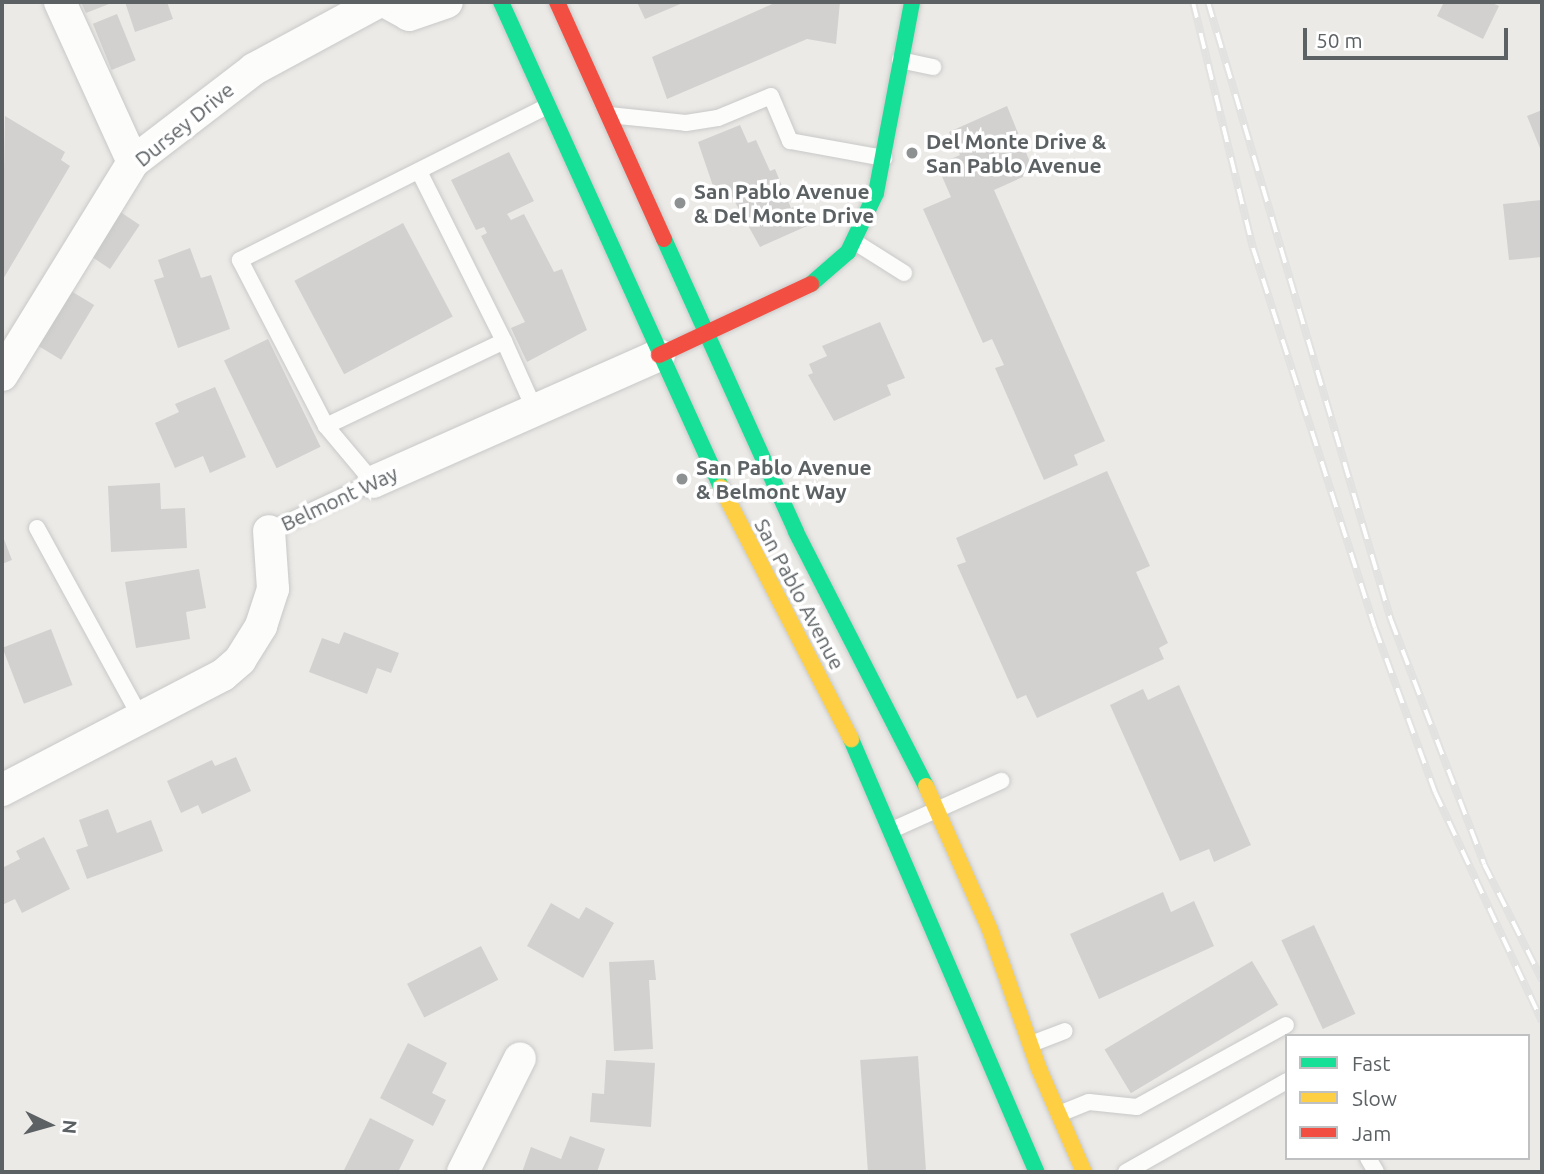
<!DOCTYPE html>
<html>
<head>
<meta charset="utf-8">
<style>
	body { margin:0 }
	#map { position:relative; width:1544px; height:1174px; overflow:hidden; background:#eceae7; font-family:Ubuntu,sans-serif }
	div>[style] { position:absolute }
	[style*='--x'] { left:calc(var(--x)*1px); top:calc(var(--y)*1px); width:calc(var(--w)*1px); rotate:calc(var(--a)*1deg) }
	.building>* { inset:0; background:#d2d1d0; transform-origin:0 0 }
	.roads { filter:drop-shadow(0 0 2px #c8c9c8) drop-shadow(0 0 2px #c8c9c8) }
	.lane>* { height:16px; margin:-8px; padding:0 8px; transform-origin:8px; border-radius:8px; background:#fcfcfb }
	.street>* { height:32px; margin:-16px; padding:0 16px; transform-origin:16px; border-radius:16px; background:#fcfcfb }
	.fast>* { height:16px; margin:-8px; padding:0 8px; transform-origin:8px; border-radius:8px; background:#16e098 }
	.slow>* { height:16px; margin:-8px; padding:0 8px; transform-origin:8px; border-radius:8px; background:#ffcf43 }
	.jam>* { height:16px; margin:-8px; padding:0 8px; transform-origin:8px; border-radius:8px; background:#f24e42 }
	.rail>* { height:8px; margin-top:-4px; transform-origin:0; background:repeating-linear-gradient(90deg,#fff 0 16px,#e2e2e1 0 32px); box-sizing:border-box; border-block:2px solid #e2e2e1 }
	.dots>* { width:19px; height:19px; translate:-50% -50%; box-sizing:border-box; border:4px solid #fff; border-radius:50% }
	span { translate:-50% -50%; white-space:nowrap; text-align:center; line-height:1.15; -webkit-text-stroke:7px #fff; paint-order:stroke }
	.street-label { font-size:21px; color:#5c6164 }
	.poi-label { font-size:21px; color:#5c6164; font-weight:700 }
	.left { translate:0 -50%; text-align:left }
	.frame { position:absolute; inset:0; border:4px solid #5c6164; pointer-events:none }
	.legend { position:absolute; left:1285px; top:1034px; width:245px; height:126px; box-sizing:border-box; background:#fff; border:2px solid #bec0c1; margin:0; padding:9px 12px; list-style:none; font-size:21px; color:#5c6164 }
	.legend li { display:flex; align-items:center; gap:14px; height:35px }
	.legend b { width:35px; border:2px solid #bec0c1 }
	.north { position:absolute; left:14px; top:1090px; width:70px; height:70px; -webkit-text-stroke:5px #fff; paint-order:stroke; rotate:95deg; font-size:19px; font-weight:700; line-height:28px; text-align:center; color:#5c6164 }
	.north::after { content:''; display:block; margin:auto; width:24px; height:32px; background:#5c6164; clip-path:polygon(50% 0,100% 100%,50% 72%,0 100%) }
	.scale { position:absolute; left:1303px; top:28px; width:205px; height:32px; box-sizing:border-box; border:4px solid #5c6164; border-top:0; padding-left:9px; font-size:21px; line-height:24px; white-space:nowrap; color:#5c6164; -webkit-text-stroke:5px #fff; paint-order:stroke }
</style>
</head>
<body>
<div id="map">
	<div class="building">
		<div style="clip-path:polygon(81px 2px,114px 2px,86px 13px)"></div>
		<div style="clip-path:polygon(125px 2px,167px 2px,173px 19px,135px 32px)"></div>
		<div style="clip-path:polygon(637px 2px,685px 2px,645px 19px)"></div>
		<div style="clip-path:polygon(777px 2px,840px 2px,836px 44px,807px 39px,667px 99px,652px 57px)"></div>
		<div style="clip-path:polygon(1444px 2px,1490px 2px,1499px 6px,1483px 39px,1437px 16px)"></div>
		<div style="left:117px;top:14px;width:50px;height:26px;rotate:68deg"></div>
		<div style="clip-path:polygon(1007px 106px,1034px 172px,994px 190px,1105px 441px,1074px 455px,1078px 465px,1044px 480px,995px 368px,1004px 365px,992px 339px,983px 343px,923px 209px,951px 197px,937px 165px,960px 155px,949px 132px)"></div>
		<div style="clip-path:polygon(1542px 110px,1542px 153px,1527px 116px)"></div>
		<div style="clip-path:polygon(5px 116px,65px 152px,61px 160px,70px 166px,2px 281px)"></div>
		<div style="clip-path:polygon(740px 125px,748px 143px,756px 140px,770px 171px,775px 169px,791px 208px,799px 205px,807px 226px,760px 247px,725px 184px,714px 189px,698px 142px)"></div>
		<div style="clip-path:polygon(509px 152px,534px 201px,507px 214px,511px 220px,524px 214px,554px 272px,562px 269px,587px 330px,527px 362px,511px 328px,525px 322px,481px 236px,487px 233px,484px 227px,476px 230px,451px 180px)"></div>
		<div style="clip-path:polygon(1542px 200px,1542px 257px,1509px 260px,1503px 204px)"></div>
		<div style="left:119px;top:211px;width:25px;height:53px;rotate:34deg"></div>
		<div style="left:403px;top:223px;width:106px;height:123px;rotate:62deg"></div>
		<div style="clip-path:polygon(190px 248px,201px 278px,211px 275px,230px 329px,178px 348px,154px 280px,164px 277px,158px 260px)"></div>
		<div style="left:71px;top:291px;width:27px;height:64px;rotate:31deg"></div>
		<div style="clip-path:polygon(880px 322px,905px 378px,887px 385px,891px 395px,834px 421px,808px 375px,813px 373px,809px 364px,827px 356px,822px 346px)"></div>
		<div style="left:268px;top:339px;width:120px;height:49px;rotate:64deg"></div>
		<div style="clip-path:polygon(215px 387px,246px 457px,210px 473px,203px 456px,175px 468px,155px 423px,179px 412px,175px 404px)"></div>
		<div style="clip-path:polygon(1107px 471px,1150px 566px,1136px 572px,1168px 643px,1159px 648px,1164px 659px,1037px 718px,1026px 695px,1017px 699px,957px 565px,966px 562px,956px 538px)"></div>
		<div style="clip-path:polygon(160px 483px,161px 509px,185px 508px,187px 548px,111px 552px,108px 486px)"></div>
		<div style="clip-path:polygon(2px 534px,12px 560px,2px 564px)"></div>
		<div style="clip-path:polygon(199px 569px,206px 608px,186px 612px,190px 639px,136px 648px,125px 582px)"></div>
		<div style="left:51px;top:629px;width:60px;height:52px;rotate:69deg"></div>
		<div style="clip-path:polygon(344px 632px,399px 653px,391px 673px,377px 668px,367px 694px,309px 672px,322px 638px,339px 644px)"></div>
		<div style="clip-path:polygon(1179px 685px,1251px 845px,1214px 862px,1209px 849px,1180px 861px,1110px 705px,1143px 689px,1148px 700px)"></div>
		<div style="clip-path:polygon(236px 757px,251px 791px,202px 814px,198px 805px,181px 813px,167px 781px,212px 760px,215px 766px)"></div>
		<div style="clip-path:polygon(108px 809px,117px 833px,151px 820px,163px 851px,87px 879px,76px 850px,88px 846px,79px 820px)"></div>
		<div style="clip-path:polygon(44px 837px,70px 889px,22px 913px,15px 899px,2px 905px,2px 868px,20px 859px,16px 851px)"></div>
		<div style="clip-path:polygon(1163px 892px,1171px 912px,1194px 901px,1214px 946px,1099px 999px,1070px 934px)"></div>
		<div style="clip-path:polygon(551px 903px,579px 919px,586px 907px,614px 923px,583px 978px,527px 946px)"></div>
		<div style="left:1314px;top:925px;width:98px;height:36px;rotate:65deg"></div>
		<div style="left:481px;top:946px;width:38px;height:83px;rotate:63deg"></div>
		<div style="clip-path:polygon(654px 960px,656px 980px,649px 980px,653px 1049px,614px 1051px,609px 962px)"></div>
		<div style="left:1252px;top:961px;width:51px;height:172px;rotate:59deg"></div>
		<div style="clip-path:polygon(408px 1043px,447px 1063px,432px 1093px,446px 1100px,433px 1126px,380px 1098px)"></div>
		<div style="left:918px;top:1056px;width:114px;height:58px;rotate:86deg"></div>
		<div style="clip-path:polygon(606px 1060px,655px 1063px,651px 1127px,590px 1122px,592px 1093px,604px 1094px)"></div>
		<div style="clip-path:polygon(370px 1118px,414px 1140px,398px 1172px,343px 1172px)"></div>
		<div style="clip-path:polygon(570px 1136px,605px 1149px,597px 1172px,522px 1172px,531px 1147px,561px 1159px)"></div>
	</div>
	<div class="roads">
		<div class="lane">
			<div style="--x:900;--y:60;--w:34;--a:12"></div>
			<div style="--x:609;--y:115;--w:77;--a:5.9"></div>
			<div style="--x:686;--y:123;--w:32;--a:-9"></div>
			<div style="--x:718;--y:118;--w:57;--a:-22.5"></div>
			<div style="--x:771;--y:96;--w:49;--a:67.1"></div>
			<div style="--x:790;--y:141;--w:96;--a:10.3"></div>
			<div style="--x:855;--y:242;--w:58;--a:32.3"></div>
			<div style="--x:504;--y:341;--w:73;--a:65.9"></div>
			<div style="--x:326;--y:426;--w:197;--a:-25.5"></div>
			<div style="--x:504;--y:341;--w:190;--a:-116.6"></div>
			<div style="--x:37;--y:528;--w:217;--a:61.3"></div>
			<div style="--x:269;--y:531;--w:115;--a:-25.2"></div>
			<div style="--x:373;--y:482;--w:73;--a:-130"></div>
			<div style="--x:326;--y:426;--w:187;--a:-117.4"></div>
			<div style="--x:240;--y:260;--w:343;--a:-26.6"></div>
			<div style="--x:892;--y:830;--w:120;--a:-24.2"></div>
			<div style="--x:1031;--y:1044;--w:36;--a:-21"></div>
			<div style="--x:1059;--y:1114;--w:32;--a:-22"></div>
			<div style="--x:1089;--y:1102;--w:48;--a:5.9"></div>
			<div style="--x:1137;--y:1107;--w:170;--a:-28.8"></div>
			<div style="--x:1368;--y:1158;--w:16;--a:60"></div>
			<div style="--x:1126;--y:1172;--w:185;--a:-29.5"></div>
		</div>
		<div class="street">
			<div style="--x:60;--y:2;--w:176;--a:65.5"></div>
			<div style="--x:386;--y:2;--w:26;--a:29"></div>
			<div style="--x:409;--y:15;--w:40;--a:-18.9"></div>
			<div style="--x:2;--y:375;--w:250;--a:-58.4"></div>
			<div style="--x:133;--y:162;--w:153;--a:-37.5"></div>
			<div style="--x:254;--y:69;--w:141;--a:-28.4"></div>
			<div style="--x:373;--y:482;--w:313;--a:-23.9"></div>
			<div style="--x:2;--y:790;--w:249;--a:-27.5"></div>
			<div style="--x:223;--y:675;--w:23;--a:-41"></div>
			<div style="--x:240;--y:660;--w:40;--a:-58"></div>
			<div style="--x:261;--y:626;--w:39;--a:-72"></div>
			<div style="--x:273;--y:589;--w:58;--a:-93.9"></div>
			<div style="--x:463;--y:1172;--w:127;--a:-63.4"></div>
		</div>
		<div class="fast">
			<div style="--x:501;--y:2;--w:533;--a:65.6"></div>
			<div style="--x:664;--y:239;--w:321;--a:65.7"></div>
			<div style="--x:796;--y:532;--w:285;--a:62.9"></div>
			<div style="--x:811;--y:284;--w:49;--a:-40.9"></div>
			<div style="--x:848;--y:252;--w:65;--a:-64.6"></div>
			<div style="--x:876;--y:193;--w:194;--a:-79.3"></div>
			<div style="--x:851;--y:739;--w:471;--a:66.8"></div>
		</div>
		<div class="slow">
			<div style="--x:721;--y:487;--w:284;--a:62.7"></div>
			<div style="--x:926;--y:786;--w:158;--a:66"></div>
			<div style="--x:990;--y:930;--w:147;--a:70.6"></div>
			<div style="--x:1039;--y:1069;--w:112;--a:66.4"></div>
		</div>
		<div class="jam">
			<div style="--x:557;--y:2;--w:260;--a:65.7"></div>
			<div style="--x:659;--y:355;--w:168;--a:-25"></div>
		</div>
	</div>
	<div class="rail">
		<div style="--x:1193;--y:2;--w:253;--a:76.3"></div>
		<div style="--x:1253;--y:248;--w:399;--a:72.2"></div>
		<div style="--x:1375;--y:628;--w:175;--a:69.9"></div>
		<div style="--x:1435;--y:792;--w:253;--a:65"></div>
		<div style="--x:1208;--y:2;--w:645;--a:73.51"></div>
		<div style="--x:1391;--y:620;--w:261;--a:69.1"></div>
		<div style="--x:1484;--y:864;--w:130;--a:63.4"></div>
	</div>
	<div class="dots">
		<div style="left:912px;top:153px;background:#8e9192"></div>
		<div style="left:680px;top:203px;background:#8e9192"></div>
		<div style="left:682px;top:479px;background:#8e9192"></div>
	</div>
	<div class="street-label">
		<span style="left:184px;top:124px;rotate:-39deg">Dursey Drive</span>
		<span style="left:339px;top:498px;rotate:-25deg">Belmont Way</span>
		<span style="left:800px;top:594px;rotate:62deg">San Pablo Avenue</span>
	</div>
	<div class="poi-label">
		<span class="left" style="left:926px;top:153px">Del Monte Drive &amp;<br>San Pablo Avenue</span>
		<span class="left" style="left:694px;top:203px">San Pablo Avenue<br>&amp; Del Monte Drive</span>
		<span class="left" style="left:696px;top:479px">San Pablo Avenue<br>&amp; Belmont Way</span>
	</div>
	<div class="frame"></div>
	<ul class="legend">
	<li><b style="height:9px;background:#16e098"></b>Fast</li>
	<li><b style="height:9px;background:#ffcf43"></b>Slow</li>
	<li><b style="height:9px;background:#f24e42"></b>Jam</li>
	</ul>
	<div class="north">N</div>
	<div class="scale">50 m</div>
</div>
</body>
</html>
